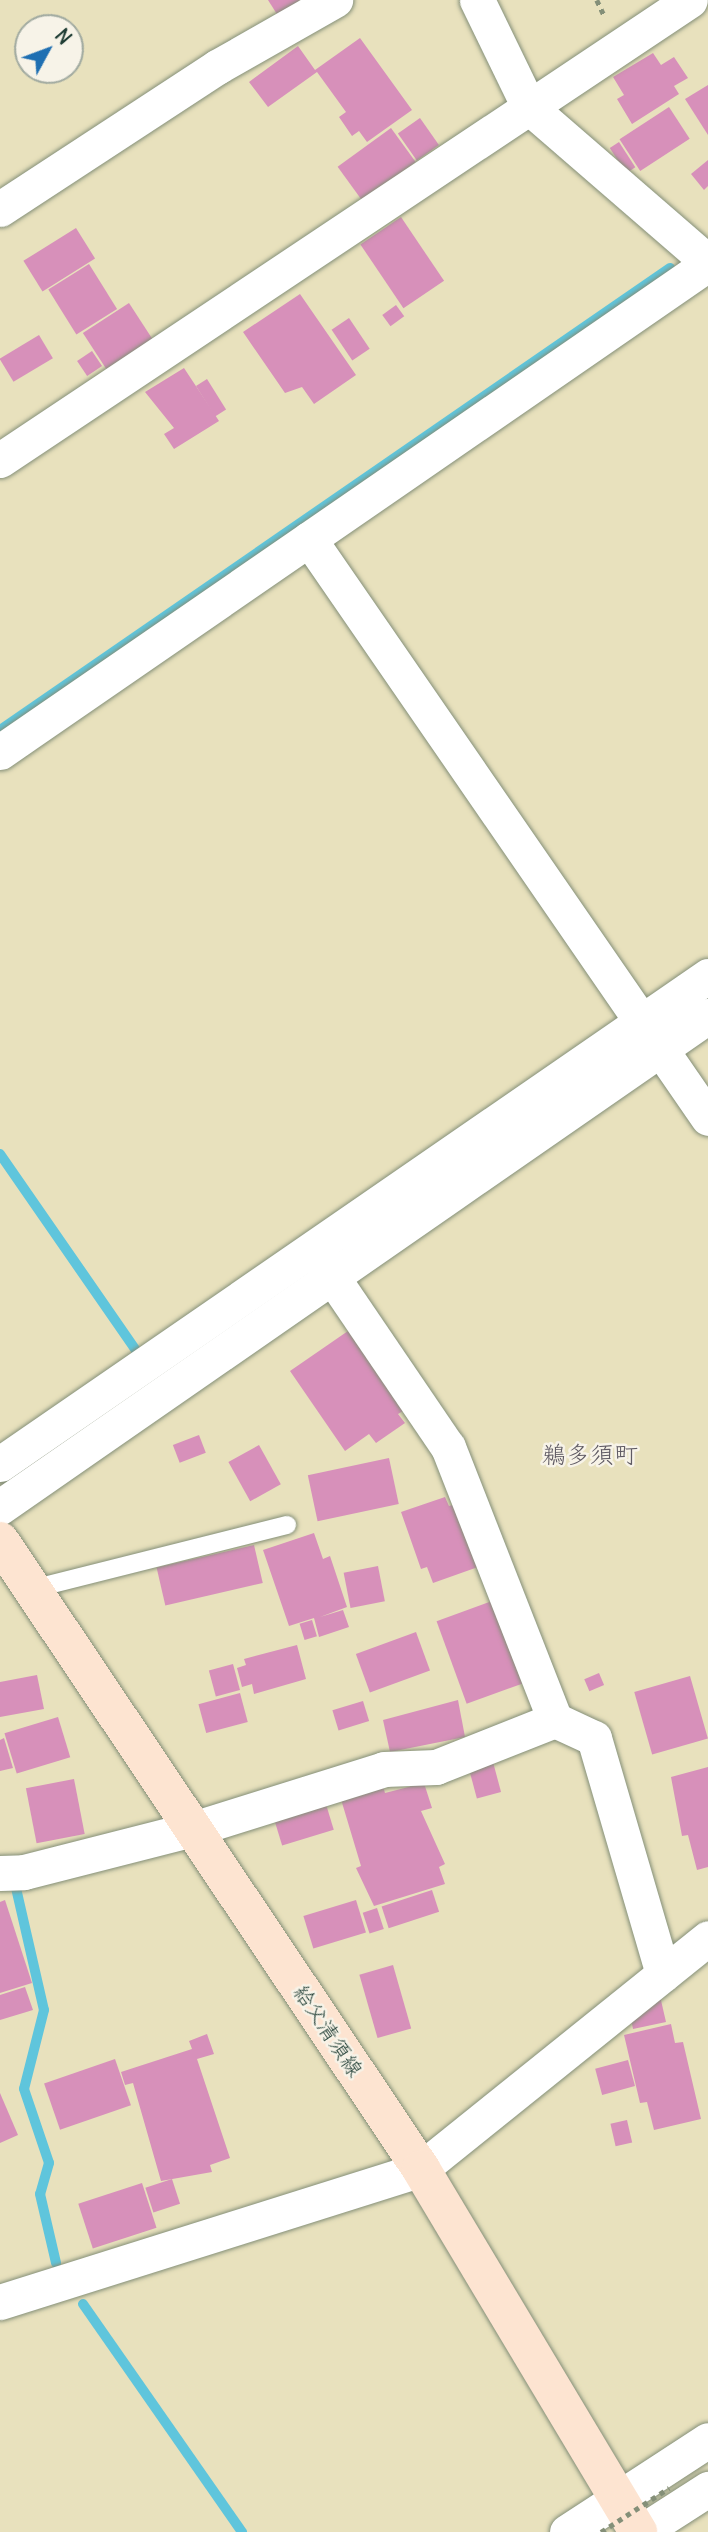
<!DOCTYPE html>
<html>
<head>
<meta charset="utf-8">
<style>
	body { margin:0 }
	#map { position:relative; width:708px; height:2532px; overflow:hidden; background:#e8e1bd; font-family:Delius,"Klee One",sans-serif }
	div>[style] { position:absolute }
	[style*='--x'] { left:calc(var(--x)*1px); top:calc(var(--y)*1px); width:calc(var(--w)*1px); rotate:calc(var(--a)*1deg) }
	.stream>* { height:10px; margin:-5px; padding:0 5px; transform-origin:5px; border-radius:5px; background:#5fc5dc }
	.building>* { inset:0; background:#d790ba; transform-origin:0 0 }
	.path>* { height:4.5px; margin-top:-2.25px; transform-origin:0; background:repeating-linear-gradient(90deg,#848f78 0 5px,transparent 0 10px) }
	.roads { filter:drop-shadow(0 0 2px #848f78) drop-shadow(0 0 2px #848f78) }
	.service>* { height:18px; margin:-9px; padding:0 9px; transform-origin:9px; border-radius:9px; background:#fff }
	.minor>* { height:35px; margin:-17.5px; padding:0 17.5px; transform-origin:17.5px; border-radius:17.5px; background:#fff }
	.secondary>* { height:38px; margin:-19px; padding:0 19px; transform-origin:19px; border-radius:19px; background:#fde4d1 }
	.path-bridge>* { height:4.5px; margin-top:-2.25px; transform-origin:0; background:repeating-linear-gradient(90deg,#848f78 0 5px,transparent 0 10px) }
	span { translate:-50% -50%; white-space:nowrap; text-align:center; line-height:1.15; -webkit-text-stroke:5px #f7f3e8; paint-order:stroke }
	.street-label { font-size:21px; color:#1f3d34 }
	.quarter-label { font-size:24px; color:#5f5a63 }
	.north { position:absolute; left:14px; top:14px; width:70px; height:70px; box-sizing:border-box; background:#f7f3e8; border:2px solid #a1aaa0; border-radius:50%; rotate:49deg; font-size:19px; font-weight:700; line-height:28px; text-align:center; color:#1f3d34 }
	.north::after { content:''; display:block; margin:auto; width:24px; height:32px; background:#1f6fb2; clip-path:polygon(50% 0,100% 100%,50% 72%,0 100%) }
</style>
</head>
<body>
<div id="map">
	<div class="stream">
		<div style="--x:0;--y:730;--w:814;--a:-34.59"></div>
		<div style="--x:0;--y:1154;--w:246;--a:55.3"></div>
		<div style="--x:16;--y:1888;--w:125;--a:77.1"></div>
		<div style="--x:44;--y:2010;--w:81;--a:104.2"></div>
		<div style="--x:24;--y:2089;--w:78;--a:71.3"></div>
		<div style="--x:49;--y:2163;--w:32;--a:106"></div>
		<div style="--x:40;--y:2194;--w:71;--a:76.9"></div>
		<div style="--x:83;--y:2304;--w:278;--a:55.1"></div>
	</div>
	<div class="building">
		<div style="clip-path:polygon(268px 0,299px 0,303px 6px,280px 19px)"></div>
		<div style="clip-path:polygon(360px 38px,412px 110px,367px 142px,359px 131px,352px 136px,339px 117px,346px 112px,317px 72px,268px 107px,249px 82px,298px 46px,315px 70px)"></div>
		<div style="clip-path:polygon(653px 53px,661px 65px,674px 57px,688px 78px,674px 86px,679px 94px,632px 124px,617px 99px,624px 95px,613px 77px)"></div>
		<div style="clip-path:polygon(708px 85px,708px 135px,685px 99px)"></div>
		<div style="left:669px;top:107px;width:38px;height:59px;rotate:57deg"></div>
		<div style="left:420px;top:118px;width:33px;height:27px;rotate:55deg"></div>
		<div style="left:391px;top:128px;width:42px;height:66px;rotate:54deg"></div>
		<div style="left:619px;top:142px;width:30px;height:11px;rotate:57deg"></div>
		<div style="clip-path:polygon(708px 160px,708px 186px,704px 190px,691px 174px)"></div>
		<div style="left:401px;top:217px;width:77px;height:49px;rotate:56deg"></div>
		<div style="left:76px;top:228px;width:36px;height:62px;rotate:58deg"></div>
		<div style="left:89px;top:264px;width:53px;height:48px;rotate:58deg"></div>
		<div style="clip-path:polygon(300px 294px,356px 375px,314px 404px,302px 387px,285px 393px,243px 332px)"></div>
		<div style="left:129px;top:303px;width:43px;height:55px;rotate:57deg"></div>
		<div style="left:396px;top:305px;width:14px;height:17px;rotate:54deg"></div>
		<div style="left:349px;top:318px;width:37px;height:21px;rotate:56deg"></div>
		<div style="left:39px;top:335px;width:27px;height:46px;rotate:59deg"></div>
		<div style="left:92px;top:351px;width:18px;height:18px;rotate:56deg"></div>
		<div style="clip-path:polygon(184px 368px,219px 421px,174px 449px,164px 434px,174px 428px,145px 392px)"></div>
		<div style="left:207px;top:379px;width:36px;height:13px;rotate:58deg"></div>
		<div style="clip-path:polygon(348px 1331px,403px 1411px,398px 1414px,405px 1423px,376px 1443px,369px 1434px,345px 1451px,290px 1371px)"></div>
		<div style="left:199px;top:1435px;width:19px;height:28px;rotate:69deg"></div>
		<div style="left:259px;top:1445px;width:45px;height:35px;rotate:61deg"></div>
		<div style="left:389px;top:1458px;width:47px;height:83px;rotate:78deg"></div>
		<div style="clip-path:polygon(445px 1497px,449px 1506px,456px 1504px,478px 1567px,433px 1583px,427px 1567px,421px 1569px,401px 1512px)"></div>
		<div style="clip-path:polygon(314px 1533px,323px 1559px,330px 1556px,347px 1607px,320px 1617px,343px 1610px,349px 1627px,319px 1637px,314px 1618px,289px 1626px,263px 1550px)"></div>
		<div style="left:254px;top:1545px;width:39px;height:100px;rotate:77deg"></div>
		<div style="left:378px;top:1566px;width:36px;height:35px;rotate:79deg"></div>
		<div style="left:492px;top:1601px;width:88px;height:59px;rotate:70deg"></div>
		<div style="left:312px;top:1620px;width:17px;height:13px;rotate:73deg"></div>
		<div style="left:416px;top:1632px;width:41px;height:64px;rotate:70deg"></div>
		<div style="clip-path:polygon(297px 1645px,306px 1679px,254px 1694px,252px 1684px,242px 1687px,237px 1668px,246px 1665px,244px 1659px)"></div>
		<div style="left:233px;top:1664px;width:27px;height:25px;rotate:75deg"></div>
		<div style="left:599px;top:1673px;width:13px;height:16px;rotate:67deg"></div>
		<div style="clip-path:polygon(37px 1675px,44px 1709px,0 1717px,0 1682px)"></div>
		<div style="left:690px;top:1676px;width:65px;height:58px;rotate:74deg"></div>
		<div style="left:240px;top:1693px;width:30px;height:43px;rotate:75deg"></div>
		<div style="clip-path:polygon(458px 1700px,465px 1737px,390px 1752px,383px 1720px)"></div>
		<div style="left:363px;top:1701px;width:21px;height:32px;rotate:73deg"></div>
		<div style="left:58px;top:1717px;width:42px;height:56px;rotate:73deg"></div>
		<div style="clip-path:polygon(4px 1738px,13px 1768px,0 1771px,0 1740px)"></div>
		<div style="left:493px;top:1762px;width:31px;height:25px;rotate:75deg"></div>
		<div style="clip-path:polygon(708px 1767px,708px 1867px,697px 1870px,688px 1835px,682px 1836px,671px 1777px)"></div>
		<div style="left:74px;top:1779px;width:56px;height:49px;rotate:79deg"></div>
		<div style="clip-path:polygon(382px 1783px,385px 1793px,424px 1783px,432px 1808px,421px 1811px,445px 1864px,439px 1867px,445px 1884px,374px 1906px,356px 1868px,361px 1866px,340px 1796px)"></div>
		<div style="left:325px;top:1801px;width:30px;height:54px;rotate:73deg"></div>
		<div style="left:432px;top:1890px;width:23px;height:53px;rotate:72deg"></div>
		<div style="clip-path:polygon(5px 1900px,32px 1983px,0 1993px,0 1902px)"></div>
		<div style="left:356px;top:1900px;width:34px;height:55px;rotate:73deg"></div>
		<div style="left:377px;top:1908px;width:22px;height:15px;rotate:72deg"></div>
		<div style="left:393px;top:1965px;width:66px;height:35px;rotate:74deg"></div>
		<div style="clip-path:polygon(25px 1987px,33px 2010px,0 2020px,0 1995px)"></div>
		<div style="clip-path:polygon(660px 1996px,666px 2022px,633px 2029px,631px 2019px)"></div>
		<div style="clip-path:polygon(671px 2024px,675px 2043px,683px 2042px,701px 2119px,654px 2130px,647px 2102px,640px 2103px,624px 2035px)"></div>
		<div style="clip-path:polygon(207px 2034px,214px 2054px,197px 2059px,230px 2158px,210px 2165px,212px 2172px,161px 2181px,133px 2083px,125px 2085px,121px 2072px,192px 2049px,189px 2041px)"></div>
		<div style="left:115px;top:2059px;width:49px;height:75px;rotate:71deg"></div>
		<div style="left:628px;top:2060px;width:27px;height:34px;rotate:75deg"></div>
		<div style="clip-path:polygon(0 2093px,18px 2135px,0 2143px)"></div>
		<div style="left:627px;top:2120px;width:23px;height:17px;rotate:77deg"></div>
		<div style="left:172px;top:2179px;width:26px;height:28px;rotate:72deg"></div>
		<div style="left:142px;top:2183px;width:47px;height:67px;rotate:72deg"></div>
	</div>
	<div class="path">
		<div style="--x:597;--y:0;--w:17;--a:65"></div>
	</div>
	<div class="roads">
		<div class="service">
			<div style="--x:32;--y:1589;--w:263;--a:-14.1"></div>
		</div>
		<div class="minor">
			<div style="--x:477;--y:0;--w:119;--a:64.1"></div>
			<div style="--x:529;--y:107;--w:237;--a:40.9"></div>
			<div style="--x:0;--y:209;--w:259;--a:-33.2"></div>
			<div style="--x:217;--y:67;--w:136;--a:-29.6"></div>
			<div style="--x:0;--y:460;--w:829;--a:-33.69"></div>
			<div style="--x:309;--y:539;--w:703;--a:55.43"></div>
			<div style="--x:0;--y:752;--w:860;--a:-34.58"></div>
			<div style="--x:320;--y:1259;--w:227;--a:55.8"></div>
			<div style="--x:448;--y:1447;--w:293;--a:68.6"></div>
			<div style="--x:0;--y:1464;--w:860;--a:-34.58"></div>
			<div style="--x:0;--y:1507;--w:862;--a:-34.74"></div>
			<div style="--x:0;--y:1873;--w:24;--a:-2"></div>
			<div style="--x:24;--y:1872;--w:174;--a:-14.3"></div>
			<div style="--x:193;--y:1829;--w:200;--a:-17.4"></div>
			<div style="--x:384;--y:1769;--w:52;--a:-2.2"></div>
			<div style="--x:436;--y:1767;--w:128;--a:-21.6"></div>
			<div style="--x:555;--y:1720;--w:43;--a:24.8"></div>
			<div style="--x:594;--y:1738;--w:246;--a:73.7"></div>
			<div style="--x:0;--y:2302;--w:442;--a:-17.5"></div>
			<div style="--x:421;--y:2169;--w:368;--a:-38.8"></div>
			<div style="--x:567;--y:2532;--w:168;--a:-33.1"></div>
			<div style="--x:641;--y:2532;--w:80;--a:-32.7"></div>
		</div>
		<div class="secondary">
			<div style="--x:0;--y:1541;--w:756;--a:56.16"></div>
			<div style="--x:421;--y:2169;--w:423;--a:59.1"></div>
		</div>
	</div>
	<div class="path-bridge">
		<div style="--x:601;--y:2532;--w:81;--a:-32.9"></div>
	</div>
	<div class="street-label">
		<span style="left:328px;top:2031px;rotate:56deg">給父清須線</span>
	</div>
	<div class="quarter-label">
		<span style="left:590px;top:1455px">鵜多須町</span>
	</div>
	<div class="north">N</div>
</div>
</body>
</html>
